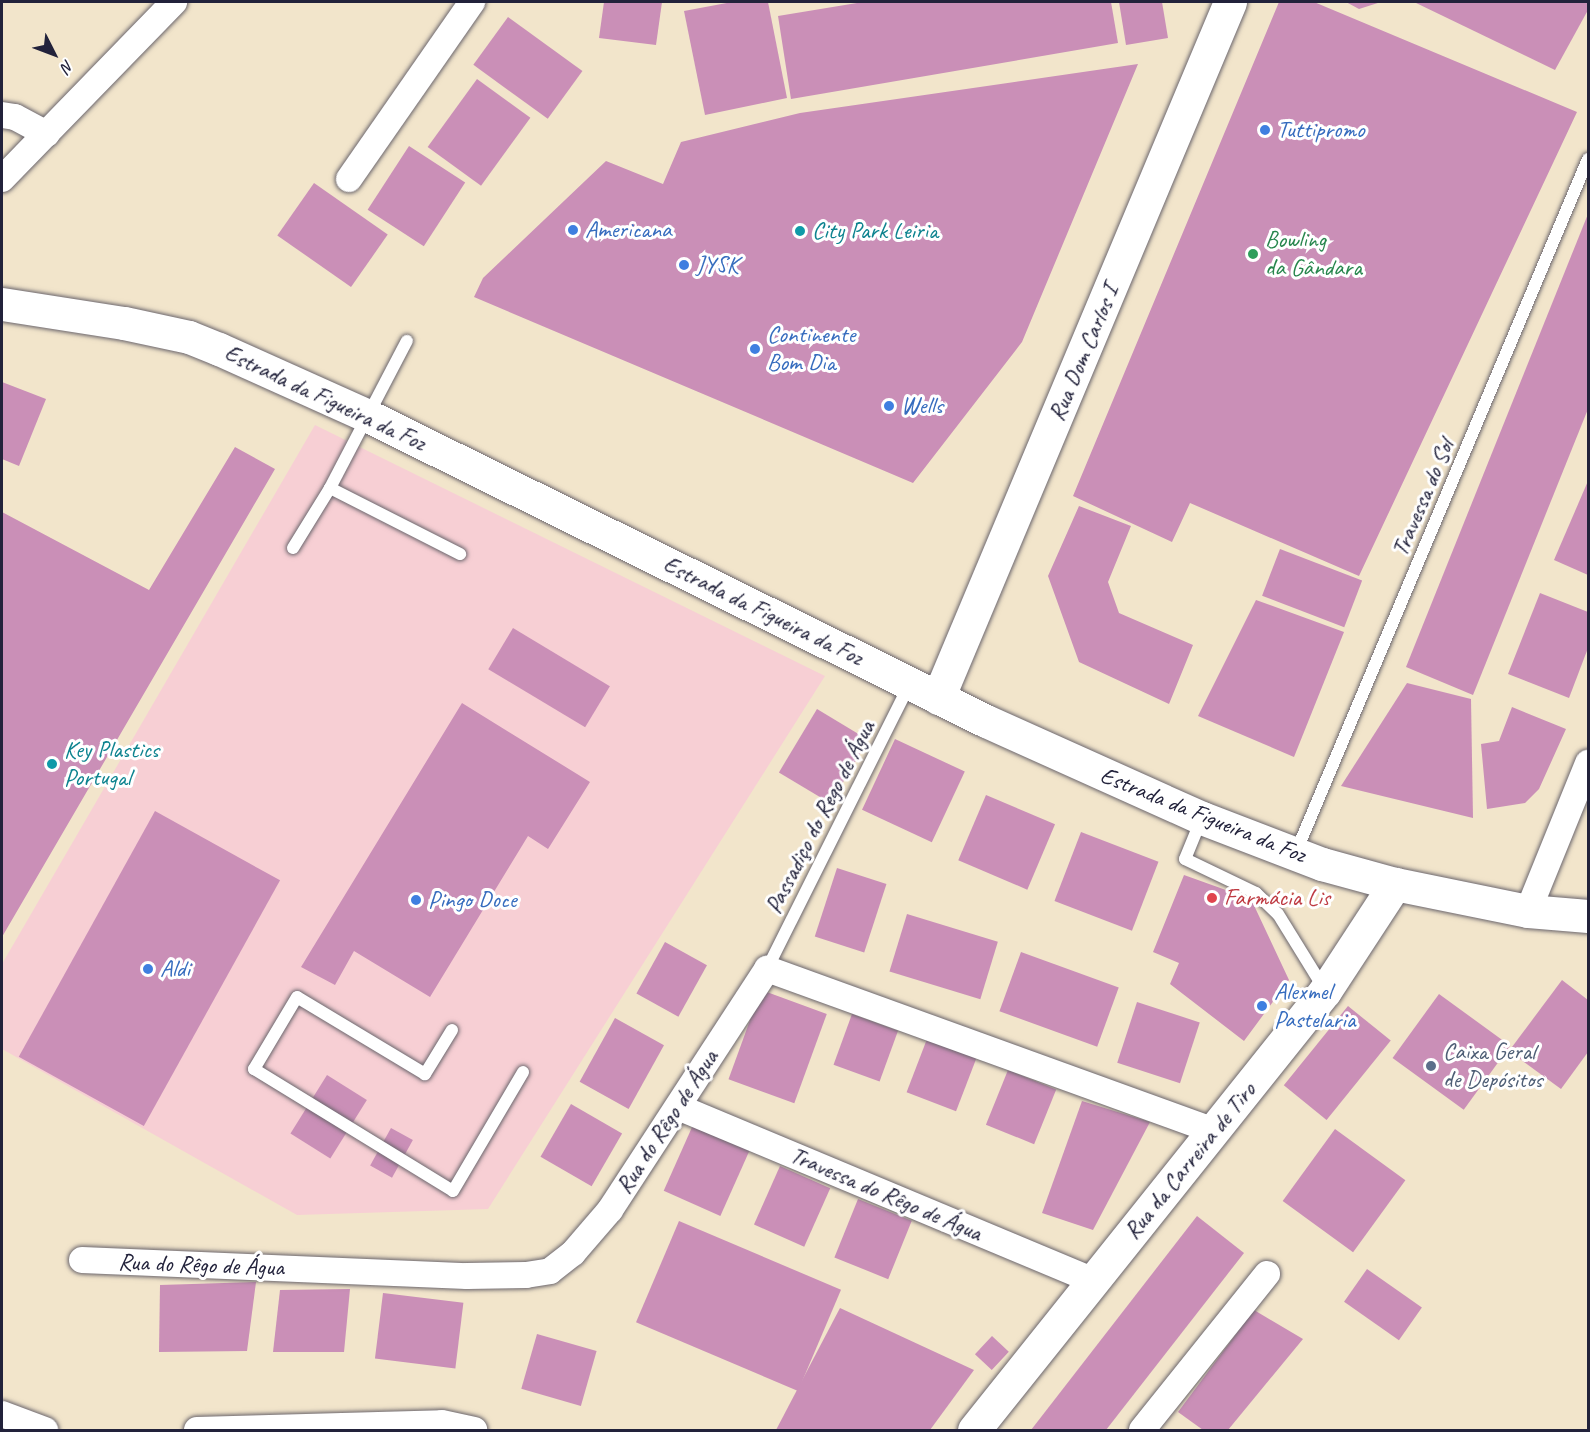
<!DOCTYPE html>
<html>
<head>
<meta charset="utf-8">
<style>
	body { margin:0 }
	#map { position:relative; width:1590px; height:1432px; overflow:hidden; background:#f2e5cb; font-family:Caveat,sans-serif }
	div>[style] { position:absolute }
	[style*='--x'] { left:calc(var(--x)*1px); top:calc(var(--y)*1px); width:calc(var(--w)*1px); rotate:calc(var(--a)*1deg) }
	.built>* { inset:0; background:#f7cfd4 }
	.building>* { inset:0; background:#ca8fb7; transform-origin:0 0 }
	.roads { filter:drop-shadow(0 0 2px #6b666d) drop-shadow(0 0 2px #6b666d) }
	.lane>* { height:12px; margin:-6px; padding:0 6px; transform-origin:6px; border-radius:6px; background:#fff }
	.street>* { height:26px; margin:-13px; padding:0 13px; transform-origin:13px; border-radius:13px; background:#fff }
	.secondary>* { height:33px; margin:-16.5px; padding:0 16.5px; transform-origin:16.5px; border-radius:16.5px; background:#fff }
	.dots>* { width:16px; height:16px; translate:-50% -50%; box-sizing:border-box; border:3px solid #fff; border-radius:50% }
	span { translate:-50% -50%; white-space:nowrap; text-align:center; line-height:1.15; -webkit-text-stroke:6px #fff; paint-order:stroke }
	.shop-label { font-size:24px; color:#366cbe }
	.left { translate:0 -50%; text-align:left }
	.culture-label { font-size:24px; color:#0d838f }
	.leisure-label { font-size:24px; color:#27864d }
	.street-label { font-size:24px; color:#22223b }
	.health-label { font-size:24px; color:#be3a42 }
	.service-label { font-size:24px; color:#4e5e75 }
	.frame { position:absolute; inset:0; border:3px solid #22223b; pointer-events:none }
	.north { position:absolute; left:24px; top:24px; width:60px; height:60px; -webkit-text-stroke:4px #fff; paint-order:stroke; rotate:132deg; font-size:16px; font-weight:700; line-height:24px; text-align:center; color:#22223b }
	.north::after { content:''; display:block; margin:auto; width:21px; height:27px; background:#22223b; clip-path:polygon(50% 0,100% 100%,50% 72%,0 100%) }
</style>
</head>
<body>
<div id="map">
	<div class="built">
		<div style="clip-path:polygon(315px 425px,825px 676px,488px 1209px,297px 1215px,2px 1049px,2px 964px)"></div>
	</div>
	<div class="building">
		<div style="clip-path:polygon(604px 2px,662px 2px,656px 45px,599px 38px)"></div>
		<div style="clip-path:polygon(732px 2px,768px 2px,787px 98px,705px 115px,684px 11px)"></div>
		<div style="clip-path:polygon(863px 2px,1111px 2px,1118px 43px,791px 99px,778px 16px)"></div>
		<div style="clip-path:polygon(1119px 2px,1162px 2px,1168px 38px,1126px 45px)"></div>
		<div style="clip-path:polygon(1279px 2px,1314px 2px,1577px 112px,1359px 576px,1190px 503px,1172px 542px,1073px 496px)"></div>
		<div style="clip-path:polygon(1346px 2px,1381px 2px,1359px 9px)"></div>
		<div style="clip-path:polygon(1414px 2px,1588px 2px,1588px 10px,1555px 70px)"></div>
		<div style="left:508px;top:17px;width:92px;height:59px;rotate:36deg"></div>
		<div style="clip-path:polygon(1138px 64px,1022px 342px,913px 483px,474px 297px,483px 278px,606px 161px,663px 184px,681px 142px,800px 113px)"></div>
		<div style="left:477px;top:79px;width:66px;height:84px;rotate:36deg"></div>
		<div style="left:409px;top:146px;width:67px;height:76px;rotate:33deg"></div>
		<div style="left:314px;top:183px;width:90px;height:64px;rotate:35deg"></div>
		<div style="clip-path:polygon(1588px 214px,1588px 409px,1473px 695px,1406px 667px)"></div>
		<div style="clip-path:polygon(2px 382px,46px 399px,19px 466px,2px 459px)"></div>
		<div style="clip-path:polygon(235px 447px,275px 469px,2px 937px,2px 512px,149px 590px)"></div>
		<div style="clip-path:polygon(1588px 481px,1588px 575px,1554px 560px)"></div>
		<div style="clip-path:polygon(1079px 506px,1131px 526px,1108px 582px,1119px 613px,1193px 645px,1169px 704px,1079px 662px,1048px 576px)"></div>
		<div style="left:1280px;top:549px;width:88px;height:50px;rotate:21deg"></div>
		<div style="clip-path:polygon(1540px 593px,1588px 612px,1588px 648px,1569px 698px,1508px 674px)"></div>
		<div style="clip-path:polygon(1256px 600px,1344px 632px,1294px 757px,1198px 716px)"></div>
		<div style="left:513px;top:628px;width:113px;height:48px;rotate:31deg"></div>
		<div style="clip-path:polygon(1407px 683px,1471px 699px,1473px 818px,1341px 786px)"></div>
		<div style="clip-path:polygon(462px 703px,590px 782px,548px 849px,528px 836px,430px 997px,354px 951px,335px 985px,301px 967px)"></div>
		<div style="clip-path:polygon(1512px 707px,1566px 729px,1539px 789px,1525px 803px,1487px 809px,1481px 744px,1499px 741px)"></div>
		<div style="left:817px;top:709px;width:60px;height:74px;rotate:31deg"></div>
		<div style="left:895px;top:739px;width:77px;height:78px;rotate:25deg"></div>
		<div style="left:986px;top:795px;width:75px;height:71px;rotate:23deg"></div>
		<div style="left:155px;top:811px;width:143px;height:281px;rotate:29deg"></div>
		<div style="left:1081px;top:832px;width:83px;height:74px;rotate:21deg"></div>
		<div style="left:837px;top:868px;width:52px;height:72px;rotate:18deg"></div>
		<div style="clip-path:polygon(1184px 875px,1251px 899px,1289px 980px,1244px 1041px,1170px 984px,1179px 963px,1153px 952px)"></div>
		<div style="left:907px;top:914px;width:95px;height:60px;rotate:17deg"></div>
		<div style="left:665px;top:942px;width:48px;height:59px;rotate:29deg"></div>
		<div style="left:1021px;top:952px;width:104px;height:63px;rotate:20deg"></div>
		<div style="clip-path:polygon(1562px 980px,1588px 1000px,1588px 1052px,1561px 1089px,1509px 1051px)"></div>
		<div style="left:761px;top:990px;width:70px;height:95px;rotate:20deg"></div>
		<div style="left:1439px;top:994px;width:88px;height:79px;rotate:36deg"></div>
		<div style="left:1137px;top:1002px;width:66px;height:64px;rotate:18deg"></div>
		<div style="left:1348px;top:1006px;width:55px;height:102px;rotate:39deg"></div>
		<div style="left:852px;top:1014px;width:49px;height:54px;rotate:20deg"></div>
		<div style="left:615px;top:1018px;width:56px;height:73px;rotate:29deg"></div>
		<div style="left:927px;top:1039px;width:53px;height:57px;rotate:21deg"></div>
		<div style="left:1008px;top:1070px;width:52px;height:59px;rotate:22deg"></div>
		<div style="left:327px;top:1075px;width:47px;height:69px;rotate:32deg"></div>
		<div style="clip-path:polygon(1082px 1101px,1150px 1122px,1093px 1230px,1042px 1213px)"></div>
		<div style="left:571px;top:1104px;width:59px;height:61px;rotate:30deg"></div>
		<div style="left:693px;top:1125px;width:62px;height:72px;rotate:24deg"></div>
		<div style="left:391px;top:1128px;width:25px;height:43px;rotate:29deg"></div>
		<div style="left:1335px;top:1129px;width:87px;height:89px;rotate:36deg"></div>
		<div style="left:780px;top:1166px;width:55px;height:64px;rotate:24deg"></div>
		<div style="left:858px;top:1199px;width:58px;height:63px;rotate:22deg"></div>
		<div style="clip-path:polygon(1197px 1216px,1244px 1253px,1106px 1430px,1031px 1430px)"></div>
		<div style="left:679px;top:1221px;width:176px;height:110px;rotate:23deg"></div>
		<div style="left:1367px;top:1269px;width:67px;height:40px;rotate:35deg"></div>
		<div style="clip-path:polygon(256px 1282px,247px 1351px,159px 1352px,160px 1285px)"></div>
		<div style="clip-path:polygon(350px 1289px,344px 1352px,273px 1352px,280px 1290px)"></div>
		<div style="left:383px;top:1293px;width:81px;height:66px;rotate:7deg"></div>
		<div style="clip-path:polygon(840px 1308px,974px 1370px,930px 1430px,776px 1430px)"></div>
		<div style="clip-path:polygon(1254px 1310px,1303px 1339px,1228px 1430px,1203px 1430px,1178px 1412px)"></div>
		<div style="left:537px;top:1334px;width:62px;height:57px;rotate:16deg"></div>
		<div style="left:992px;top:1336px;width:23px;height:25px;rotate:43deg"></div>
	</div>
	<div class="roads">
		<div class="lane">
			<div style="--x:330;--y:488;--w:146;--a:26.9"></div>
			<div style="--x:293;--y:548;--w:70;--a:-58.3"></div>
			<div style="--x:330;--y:488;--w:166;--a:-62.4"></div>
			<div style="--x:1201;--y:820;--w:42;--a:112.3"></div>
			<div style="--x:1185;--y:859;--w:79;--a:25.6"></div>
			<div style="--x:1256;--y:893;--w:30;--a:44"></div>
			<div style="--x:1278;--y:914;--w:86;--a:58.3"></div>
			<div style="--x:1296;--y:852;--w:752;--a:-67.15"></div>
			<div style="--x:767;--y:969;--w:318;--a:-63.4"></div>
			<div style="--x:452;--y:1030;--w:52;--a:121.5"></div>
			<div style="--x:425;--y:1074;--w:149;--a:-149"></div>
			<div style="--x:297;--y:997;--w:84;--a:120.8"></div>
			<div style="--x:254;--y:1069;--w:233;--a:31.5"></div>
			<div style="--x:453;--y:1191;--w:138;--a:-59.5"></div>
		</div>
		<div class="street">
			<div style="--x:2;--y:115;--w:13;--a:9"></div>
			<div style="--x:15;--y:117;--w:36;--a:28"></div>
			<div style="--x:2;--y:179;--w:247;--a:-45.8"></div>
			<div style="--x:349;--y:179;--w:216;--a:-55.2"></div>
			<div style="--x:1528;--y:911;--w:160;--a:-67.9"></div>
			<div style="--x:678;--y:1107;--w:451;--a:22.7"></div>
			<div style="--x:82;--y:1260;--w:385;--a:2.4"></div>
			<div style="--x:467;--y:1276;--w:59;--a:-1"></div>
			<div style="--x:526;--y:1275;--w:24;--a:-9"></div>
			<div style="--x:550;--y:1271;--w:29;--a:-38"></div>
			<div style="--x:573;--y:1253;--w:57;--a:-49.3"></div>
			<div style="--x:610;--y:1210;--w:288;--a:-56.9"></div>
			<div style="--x:767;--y:969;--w:476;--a:19.9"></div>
			<div style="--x:2;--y:1414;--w:46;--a:20.4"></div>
			<div style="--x:197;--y:1430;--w:245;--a:-1.6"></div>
			<div style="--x:442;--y:1423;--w:33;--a:12"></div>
			<div style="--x:1142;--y:1430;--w:200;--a:-51.3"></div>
		</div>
		<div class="secondary">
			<div style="--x:2;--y:304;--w:123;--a:8.9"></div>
			<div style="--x:124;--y:323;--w:66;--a:12.2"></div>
			<div style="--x:189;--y:337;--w:32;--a:22"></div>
			<div style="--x:219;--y:349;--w:163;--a:24.2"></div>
			<div style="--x:368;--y:416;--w:689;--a:26.27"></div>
			<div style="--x:986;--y:721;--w:237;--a:24.2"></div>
			<div style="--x:1202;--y:818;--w:129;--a:21"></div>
			<div style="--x:1322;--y:864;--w:76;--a:15.3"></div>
			<div style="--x:1395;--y:884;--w:136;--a:11.5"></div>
			<div style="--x:1528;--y:911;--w:60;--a:4.8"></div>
			<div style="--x:938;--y:698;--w:755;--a:-67.24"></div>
			<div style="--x:974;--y:1430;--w:562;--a:-51.36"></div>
			<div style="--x:1325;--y:991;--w:128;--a:-56.8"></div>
		</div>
	</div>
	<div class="dots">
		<div style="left:1265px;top:130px;background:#3f7fe0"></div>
		<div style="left:573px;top:230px;background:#3f7fe0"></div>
		<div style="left:800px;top:231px;background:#0f9aa8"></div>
		<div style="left:1253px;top:254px;background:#2e9e5b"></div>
		<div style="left:684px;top:265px;background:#3f7fe0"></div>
		<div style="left:755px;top:349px;background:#3f7fe0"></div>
		<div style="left:889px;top:406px;background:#3f7fe0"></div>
		<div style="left:52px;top:764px;background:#0f9aa8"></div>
		<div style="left:1212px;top:898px;background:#e0444e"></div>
		<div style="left:416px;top:900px;background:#3f7fe0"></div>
		<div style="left:148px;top:969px;background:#3f7fe0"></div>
		<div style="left:1262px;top:1006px;background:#3f7fe0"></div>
		<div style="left:1431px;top:1066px;background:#5c6f8a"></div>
	</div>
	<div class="shop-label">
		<span class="left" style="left:1277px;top:130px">Tuttipromo</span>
		<span class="left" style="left:585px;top:230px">Americana</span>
		<span class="left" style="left:696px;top:265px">JYSK</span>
		<span class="left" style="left:767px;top:349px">Continente<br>Bom Dia</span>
		<span class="left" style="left:901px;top:406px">Wells</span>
		<span class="left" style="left:428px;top:900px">Pingo Doce</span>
		<span class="left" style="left:160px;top:969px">Aldi</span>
		<span class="left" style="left:1274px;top:1006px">Alexmel<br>Pastelaria</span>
	</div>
	<div class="culture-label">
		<span class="left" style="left:812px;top:231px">City Park Leiria</span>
		<span class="left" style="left:64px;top:764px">Key Plastics<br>Portugal</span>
	</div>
	<div class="leisure-label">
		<span class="left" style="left:1265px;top:254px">Bowling<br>da Gândara</span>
	</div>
	<div class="street-label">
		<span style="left:1084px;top:353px;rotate:-67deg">Rua Dom Carlos I</span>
		<span style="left:325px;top:398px;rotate:25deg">Estrada da Figueira da Foz</span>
		<span style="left:1423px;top:498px;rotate:-67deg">Travessa do Sol</span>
		<span style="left:763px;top:611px;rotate:26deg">Estrada da Figueira da Foz</span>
		<span style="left:1203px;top:815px;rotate:22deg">Estrada da Figueira da Foz</span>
		<span style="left:820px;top:817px;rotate:-63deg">Passadiço do Rego de Água</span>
		<span style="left:667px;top:1122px;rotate:-57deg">Rua do Rêgo de Água</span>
		<span style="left:1190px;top:1161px;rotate:-51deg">Rua da Carreira de Tiro</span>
		<span style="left:886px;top:1194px;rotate:23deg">Travessa do Rêgo de Água</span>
		<span style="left:201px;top:1265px;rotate:2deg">Rua do Rêgo de Água</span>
	</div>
	<div class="health-label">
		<span class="left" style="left:1224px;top:898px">Farmácia Lis</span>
	</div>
	<div class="service-label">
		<span class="left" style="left:1443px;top:1066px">Caixa Geral<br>de Depósitos</span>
	</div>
	<div class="frame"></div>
	<div class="north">N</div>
</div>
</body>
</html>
